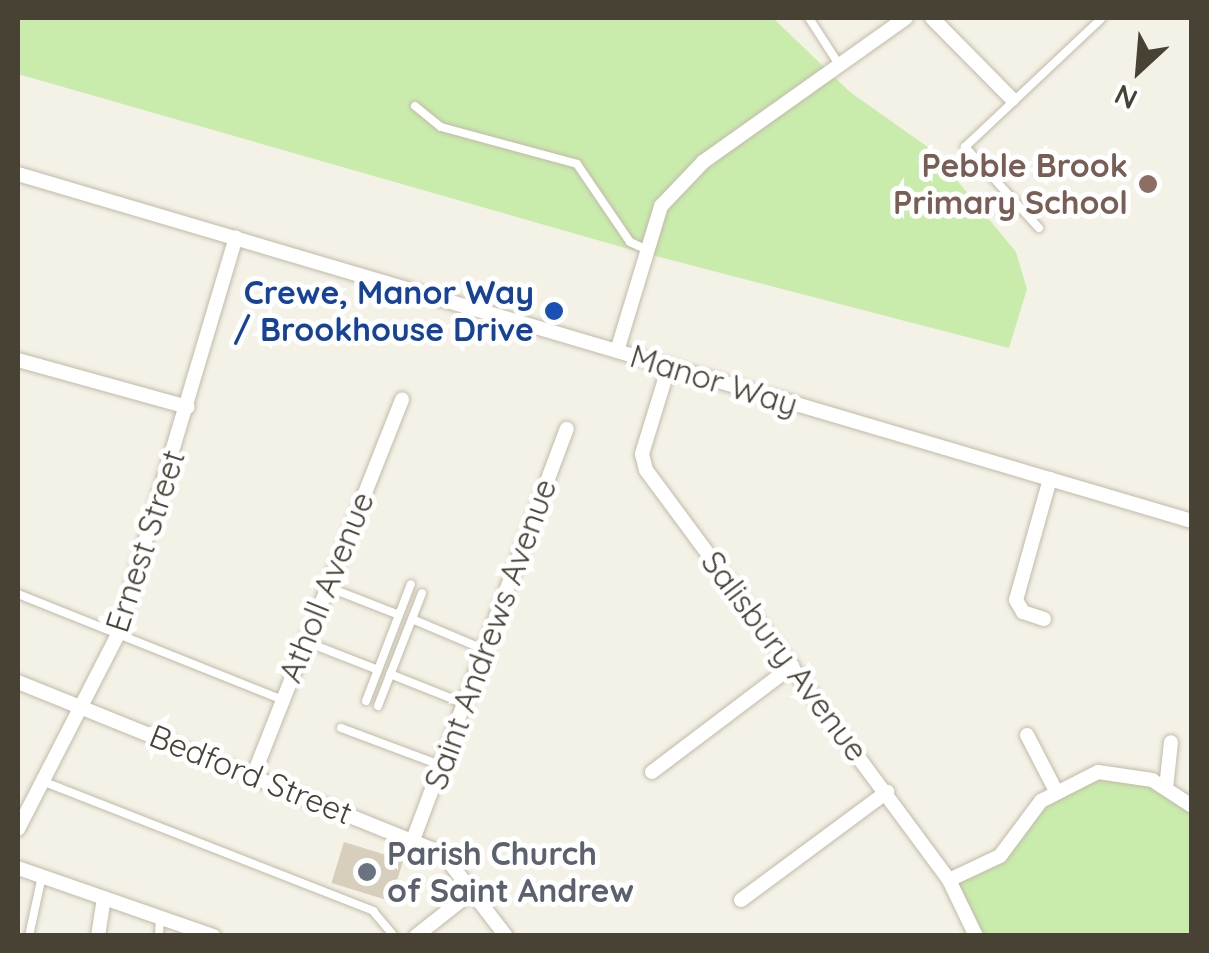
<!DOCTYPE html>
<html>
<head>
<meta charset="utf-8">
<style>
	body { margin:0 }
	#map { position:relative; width:1209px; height:953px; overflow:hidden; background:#f4f1e6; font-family:Quicksand,sans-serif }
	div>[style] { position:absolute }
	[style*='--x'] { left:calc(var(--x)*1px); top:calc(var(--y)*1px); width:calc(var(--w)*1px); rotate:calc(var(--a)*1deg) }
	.green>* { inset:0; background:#c9ecac }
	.building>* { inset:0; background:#d7cebb; transform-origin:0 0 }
	.roads { filter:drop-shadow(0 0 2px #c1baa8) drop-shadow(0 0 2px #c1baa8) }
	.service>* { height:8px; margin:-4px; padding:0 4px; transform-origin:4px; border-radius:4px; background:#fff }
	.minor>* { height:14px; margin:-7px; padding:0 7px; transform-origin:7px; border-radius:7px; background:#fff }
	.dots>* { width:28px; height:28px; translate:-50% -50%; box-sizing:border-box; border:5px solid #fff; border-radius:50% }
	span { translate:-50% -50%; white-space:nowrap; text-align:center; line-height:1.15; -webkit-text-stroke:10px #fff; paint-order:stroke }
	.education-label { font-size:32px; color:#785e54; font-weight:700 }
	.right { translate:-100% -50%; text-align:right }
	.transit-label { font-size:32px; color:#164399; font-weight:700 }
	.street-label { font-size:32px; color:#484235 }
	.worship-label { font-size:32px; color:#5b616d; font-weight:700 }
	.left { translate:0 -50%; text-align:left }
	.frame { position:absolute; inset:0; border:20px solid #484235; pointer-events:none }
	.north { position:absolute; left:1089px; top:20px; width:100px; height:100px; -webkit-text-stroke:8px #fff; paint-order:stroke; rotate:206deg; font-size:28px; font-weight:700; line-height:40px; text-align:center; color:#484235 }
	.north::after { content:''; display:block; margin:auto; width:35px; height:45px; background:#484235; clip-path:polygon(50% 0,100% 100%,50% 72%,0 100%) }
</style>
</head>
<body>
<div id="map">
	<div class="green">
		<div style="clip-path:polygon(18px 18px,773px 18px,850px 92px,932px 150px,1016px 252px,1027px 289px,1009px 348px,625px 248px,18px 74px)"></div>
		<div style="clip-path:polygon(1126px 771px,1191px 808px,1191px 935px,976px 935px,949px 880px,1000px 856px,1056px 791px)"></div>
	</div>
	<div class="building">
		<div style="left:344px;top:842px;width:62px;height:43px;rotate:17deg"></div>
	</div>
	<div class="roads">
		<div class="service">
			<div style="--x:809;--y:18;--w:54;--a:57.2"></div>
			<div style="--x:415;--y:106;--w:33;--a:39"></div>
			<div style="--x:441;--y:127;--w:141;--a:15.2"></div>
			<div style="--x:577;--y:164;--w:94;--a:55.8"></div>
			<div style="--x:630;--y:242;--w:17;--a:25"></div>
			<div style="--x:1039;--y:228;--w:110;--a:-132.4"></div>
			<div style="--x:965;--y:147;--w:188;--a:-43.3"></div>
			<div style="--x:325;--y:586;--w:79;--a:21.4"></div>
			<div style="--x:18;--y:594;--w:283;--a:21.8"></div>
			<div style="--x:412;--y:619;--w:77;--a:22.9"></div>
			<div style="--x:304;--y:641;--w:79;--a:21.4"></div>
			<div style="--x:390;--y:674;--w:79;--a:21.7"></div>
			<div style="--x:366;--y:701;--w:125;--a:-69"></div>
			<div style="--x:378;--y:706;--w:121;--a:-68.7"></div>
			<div style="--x:341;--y:728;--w:106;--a:20.5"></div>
			<div style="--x:42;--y:781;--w:356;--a:21.4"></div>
			<div style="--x:373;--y:911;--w:33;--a:50"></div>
			<div style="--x:29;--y:936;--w:61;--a:-77.8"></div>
			<div style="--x:159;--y:936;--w:18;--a:-87"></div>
		</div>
		<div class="minor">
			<div style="--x:932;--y:18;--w:114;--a:45.4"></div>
			<div style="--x:18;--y:174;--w:1224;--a:16.47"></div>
			<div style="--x:617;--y:351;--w:152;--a:-73.1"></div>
			<div style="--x:661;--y:206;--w:61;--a:-46.3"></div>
			<div style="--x:703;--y:162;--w:249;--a:-35.4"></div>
			<div style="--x:18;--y:360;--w:176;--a:15.5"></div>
			<div style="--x:669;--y:366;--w:92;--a:107.1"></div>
			<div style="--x:642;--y:454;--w:16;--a:76"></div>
			<div style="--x:646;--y:470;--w:510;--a:53.53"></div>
			<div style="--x:949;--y:880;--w:62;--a:64.3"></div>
			<div style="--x:1044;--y:619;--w:22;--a:-162"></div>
			<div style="--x:1023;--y:612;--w:14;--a:-120"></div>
			<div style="--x:1016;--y:600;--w:126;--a:-74.3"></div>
			<div style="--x:18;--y:682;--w:458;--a:22"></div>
			<div style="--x:443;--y:854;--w:103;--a:52.5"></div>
			<div style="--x:1027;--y:735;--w:63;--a:62.6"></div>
			<div style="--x:652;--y:772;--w:176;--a:-37.1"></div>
			<div style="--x:253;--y:776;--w:405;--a:-68.4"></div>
			<div style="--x:1166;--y:788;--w:46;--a:-83.8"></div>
			<div style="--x:18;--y:829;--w:217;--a:-62.8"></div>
			<div style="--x:117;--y:636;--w:416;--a:-73.4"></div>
			<div style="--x:413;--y:840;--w:439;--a:-69.5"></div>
			<div style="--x:18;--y:868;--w:207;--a:19.2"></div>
			<div style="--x:949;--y:880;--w:56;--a:-25.2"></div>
			<div style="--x:1000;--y:856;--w:69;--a:-53.3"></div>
			<div style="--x:1041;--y:801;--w:64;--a:-27"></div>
			<div style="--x:1098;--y:772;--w:55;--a:8.4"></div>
			<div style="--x:1152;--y:780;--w:48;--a:33"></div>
			<div style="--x:741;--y:900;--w:182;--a:-36.5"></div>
			<div style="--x:98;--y:936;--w:38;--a:-81"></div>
			<div style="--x:416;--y:936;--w:73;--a:-38.3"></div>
		</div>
	</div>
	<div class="dots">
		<div style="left:1148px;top:184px;background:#8d6e63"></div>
		<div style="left:554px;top:311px;background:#1a4fb4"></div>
		<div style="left:367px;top:872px;background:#6b7280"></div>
	</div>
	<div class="education-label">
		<span class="right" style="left:1128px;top:184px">Pebble Brook<br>Primary School</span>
	</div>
	<div class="transit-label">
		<span class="right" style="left:534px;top:311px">Crewe, Manor Way<br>/ Brookhouse Drive</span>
	</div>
	<div class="street-label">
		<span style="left:714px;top:380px;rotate:17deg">Manor Way</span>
		<span style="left:145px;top:541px;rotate:-72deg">Ernest Street</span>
		<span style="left:326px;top:587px;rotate:-68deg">Atholl Avenue</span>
		<span style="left:490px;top:634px;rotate:-70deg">Saint Andrews Avenue</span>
		<span style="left:785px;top:656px;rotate:53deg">Salisbury Avenue</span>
		<span style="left:251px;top:774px;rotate:22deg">Bedford Street</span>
	</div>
	<div class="worship-label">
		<span class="left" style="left:387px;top:872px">Parish Church<br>of Saint Andrew</span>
	</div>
	<div class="frame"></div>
	<div class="north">N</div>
</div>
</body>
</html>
